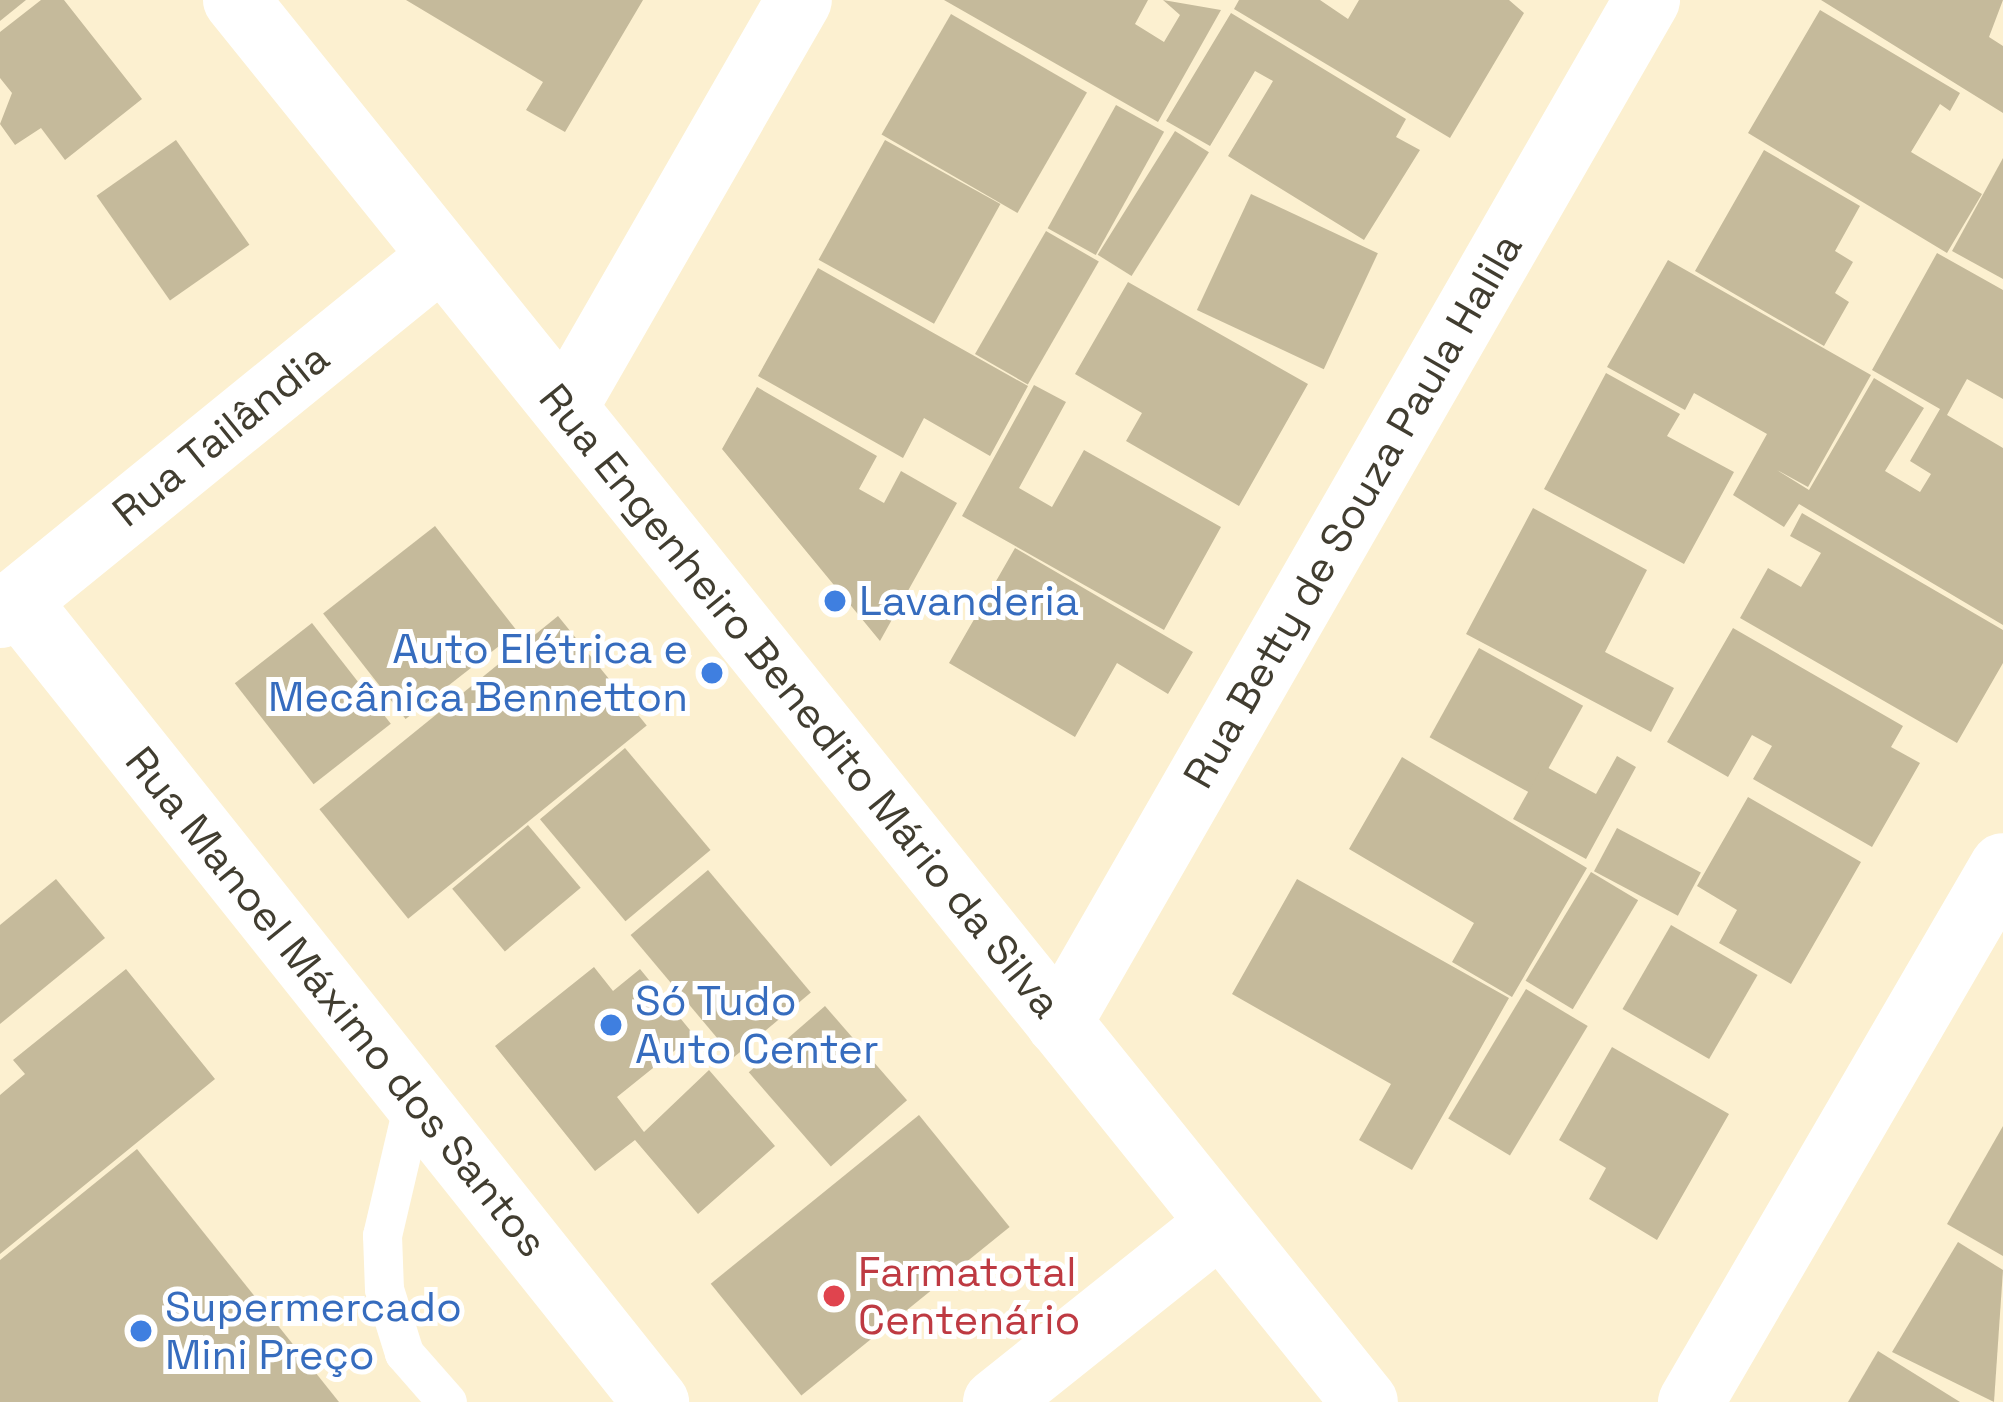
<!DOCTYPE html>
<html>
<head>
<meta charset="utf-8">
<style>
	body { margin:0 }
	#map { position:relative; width:2003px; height:1402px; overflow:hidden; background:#fcf0d0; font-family:"Space Grotesk",sans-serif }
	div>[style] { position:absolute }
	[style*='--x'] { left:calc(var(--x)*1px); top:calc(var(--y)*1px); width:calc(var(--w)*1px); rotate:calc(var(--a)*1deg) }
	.building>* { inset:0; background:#c5ba9b; transform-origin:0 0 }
	.service>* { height:39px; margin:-19.5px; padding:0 19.5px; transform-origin:19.5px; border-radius:19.5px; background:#fff }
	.minor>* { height:66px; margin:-33px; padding:0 33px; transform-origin:33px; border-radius:33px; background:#fff }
	.tertiary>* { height:66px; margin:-33px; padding:0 33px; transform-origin:33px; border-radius:33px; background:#fff }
	.dots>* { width:33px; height:33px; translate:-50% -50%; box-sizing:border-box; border:6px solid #fff; border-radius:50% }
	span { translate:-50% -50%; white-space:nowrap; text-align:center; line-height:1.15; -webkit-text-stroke:10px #fff; paint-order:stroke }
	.street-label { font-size:42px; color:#413d30 }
	.shop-label { font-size:42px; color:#366cbe }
	.left { translate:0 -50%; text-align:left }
	.right { translate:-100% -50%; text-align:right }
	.health-label { font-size:42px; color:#be3a42 }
</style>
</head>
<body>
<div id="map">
	<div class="building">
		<div style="clip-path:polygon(0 0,26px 0,0 21px)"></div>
		<div style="clip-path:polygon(41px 0,64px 0,142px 99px,65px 160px,41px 128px,15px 145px,0 124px,12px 93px,0 78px,0 32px)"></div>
		<div style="clip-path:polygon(406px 0,643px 0,565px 132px,526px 110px,543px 82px)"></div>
		<div style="clip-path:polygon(944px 0,1148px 0,1135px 24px,1164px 42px,1180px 15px,1163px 0,1221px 10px,1158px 122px)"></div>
		<div style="clip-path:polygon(1239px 0,1320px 0,1348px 19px,1359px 0,1509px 0,1524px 13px,1450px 138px,1234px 9px)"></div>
		<div style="clip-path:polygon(1821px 0,2003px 0,1989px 37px,2003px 46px,2003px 113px)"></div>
		<div style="clip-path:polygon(1820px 10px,1960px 93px,1950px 111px,1940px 104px,1911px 152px,1982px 194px,1947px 253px,1748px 133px)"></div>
		<div style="clip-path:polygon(1231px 13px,1406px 119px,1396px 137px,1420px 150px,1364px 240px,1228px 156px,1273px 81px,1255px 71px,1210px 146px,1166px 121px)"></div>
		<div style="left:951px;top:14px;width:157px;height:139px;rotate:30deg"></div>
		<div style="left:1116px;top:105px;width:55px;height:141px;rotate:29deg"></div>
		<div style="left:1175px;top:131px;width:40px;height:146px;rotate:32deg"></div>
		<div style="left:176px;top:140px;width:128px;height:97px;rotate:55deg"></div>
		<div style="left:885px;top:140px;width:132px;height:137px;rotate:29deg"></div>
		<div style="clip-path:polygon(1764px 150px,1860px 206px,1835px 251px,1853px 262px,1835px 293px,1849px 302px,1824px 346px,1695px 271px)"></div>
		<div style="clip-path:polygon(2003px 158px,2003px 279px,1952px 251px)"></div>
		<div style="left:1251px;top:194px;width:140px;height:128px;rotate:25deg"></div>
		<div style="left:1046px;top:231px;width:61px;height:142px;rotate:30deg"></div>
		<div style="clip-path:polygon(1937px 253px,2003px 290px,2003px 399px,1967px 379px,1947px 415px,2003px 448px,2003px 625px,1799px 504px,1784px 527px,1733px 495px,1767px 434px,1694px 393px,1685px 410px,1607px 367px,1668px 260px,1871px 375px,1808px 487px,1777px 470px,1809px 490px,1874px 378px,1924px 408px,1885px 471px,1920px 492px,1931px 474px,1910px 461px,1940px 409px,1872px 370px)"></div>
		<div style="clip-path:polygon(818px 268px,1028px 386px,990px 456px,924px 418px,903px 458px,758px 376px)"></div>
		<div style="clip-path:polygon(1128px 282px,1308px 384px,1239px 506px,1126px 441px,1142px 413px,1075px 374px)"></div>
		<div style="clip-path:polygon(1606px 373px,1680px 414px,1667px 436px,1734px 472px,1684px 564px,1544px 489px)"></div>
		<div style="clip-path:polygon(1034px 385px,1066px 402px,1019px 488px,1052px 507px,1084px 450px,1221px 527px,1164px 630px,962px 516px)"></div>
		<div style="clip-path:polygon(757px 387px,877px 456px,859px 489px,884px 503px,901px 471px,957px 503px,880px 641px,722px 449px)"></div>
		<div style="clip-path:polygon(1533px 508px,1647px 570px,1605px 652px,1674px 688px,1651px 732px,1466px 634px)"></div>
		<div style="clip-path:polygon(1802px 513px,2003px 630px,2003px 663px,1957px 743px,1740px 618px,1768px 568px,1801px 587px,1821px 553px,1790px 536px)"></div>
		<div style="left:435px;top:526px;width:134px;height:142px;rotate:52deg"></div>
		<div style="clip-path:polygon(1015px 548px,1193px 652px,1168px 694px,1117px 663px,1075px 737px,949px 663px)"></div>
		<div style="left:558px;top:616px;width:141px;height:307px;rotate:51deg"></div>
		<div style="left:312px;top:623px;width:128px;height:98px;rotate:52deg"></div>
		<div style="clip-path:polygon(1733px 628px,1903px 726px,1891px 747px,1920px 763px,1872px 847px,1753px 779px,1772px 746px,1752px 735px,1728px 777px,1667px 742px)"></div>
		<div style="left:1479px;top:648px;width:119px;height:102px;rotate:29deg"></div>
		<div style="left:625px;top:748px;width:133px;height:111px;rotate:50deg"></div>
		<div style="clip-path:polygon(1617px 756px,1636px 767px,1586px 859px,1513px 819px,1543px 765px,1596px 794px)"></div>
		<div style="clip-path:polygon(1402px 757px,1587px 868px,1512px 997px,1452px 962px,1474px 923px,1349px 849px)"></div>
		<div style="clip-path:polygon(1748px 797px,1861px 862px,1791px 984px,1719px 943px,1737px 910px,1697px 886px)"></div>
		<div style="left:528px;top:825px;width:82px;height:99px;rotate:50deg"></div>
		<div style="left:1617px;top:828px;width:95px;height:49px;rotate:28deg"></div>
		<div style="left:708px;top:870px;width:160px;height:101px;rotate:50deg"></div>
		<div style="left:1591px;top:872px;width:55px;height:127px;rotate:31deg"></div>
		<div style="clip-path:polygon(56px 879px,105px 938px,0 1024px,0 925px)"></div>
		<div style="clip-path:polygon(1297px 879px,1509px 998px,1412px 1170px,1359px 1140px,1391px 1084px,1232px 994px)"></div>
		<div style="left:1671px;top:925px;width:100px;height:97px;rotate:30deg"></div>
		<div style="clip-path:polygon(594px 967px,613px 991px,640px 969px,694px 1035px,617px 1097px,644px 1132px,709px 1070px,775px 1146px,698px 1214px,635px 1140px,595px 1171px,495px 1046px)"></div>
		<div style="clip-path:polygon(126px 969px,215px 1079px,0 1254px,0 1095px,25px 1074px,13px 1060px)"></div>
		<div style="left:1526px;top:989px;width:72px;height:151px;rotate:31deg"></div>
		<div style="left:825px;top:1006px;width:125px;height:101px;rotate:49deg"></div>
		<div style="clip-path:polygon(1612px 1047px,1729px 1114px,1657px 1240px,1589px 1199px,1606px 1168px,1559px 1140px)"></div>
		<div style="left:919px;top:1115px;width:144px;height:268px;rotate:51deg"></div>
		<div style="clip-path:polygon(2003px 1126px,2003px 1256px,1947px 1224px)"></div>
		<div style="clip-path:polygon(137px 1149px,339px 1402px,0 1402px,0 1260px)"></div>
		<div style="clip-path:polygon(1958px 1242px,2003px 1270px,1994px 1402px,1892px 1352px)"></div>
		<div style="clip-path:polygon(1878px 1351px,1960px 1402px,1848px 1402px)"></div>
	</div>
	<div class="service">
		<div style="--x:414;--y:1099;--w:140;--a:103.2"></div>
		<div style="--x:382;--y:1235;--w:54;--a:87.9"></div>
		<div style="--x:384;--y:1289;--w:67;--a:72.6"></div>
		<div style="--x:404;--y:1353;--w:65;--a:48.7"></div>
	</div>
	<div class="minor">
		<div style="--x:565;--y:407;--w:469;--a:-60.1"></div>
		<div style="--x:17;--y:601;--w:1025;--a:51.42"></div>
		<div style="--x:0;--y:615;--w:569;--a:-39.08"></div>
		<div style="--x:1059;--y:1023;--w:1180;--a:-60.11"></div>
		<div style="--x:1691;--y:1402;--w:620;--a:-59.8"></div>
	</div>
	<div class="tertiary">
		<div style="--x:236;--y:0;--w:1800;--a:51.16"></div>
		<div style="--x:996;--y:1402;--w:287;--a:-38.6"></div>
	</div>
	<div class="dots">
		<div style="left:835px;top:601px;background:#3f7fe0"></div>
		<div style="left:712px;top:673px;background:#3f7fe0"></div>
		<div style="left:611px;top:1025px;background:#3f7fe0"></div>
		<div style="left:834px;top:1296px;background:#e0444e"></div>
		<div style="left:141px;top:1331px;background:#3f7fe0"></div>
	</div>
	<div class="street-label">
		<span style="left:221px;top:435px;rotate:-39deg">Rua Tailândia</span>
		<span style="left:1353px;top:511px;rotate:-60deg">Rua Betty de Souza Paula Halila</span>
		<span style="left:800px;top:701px;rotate:51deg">Rua Engenheiro Benedito Mário da Silva</span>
		<span style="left:336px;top:1002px;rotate:51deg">Rua Manoel Máximo dos Santos</span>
	</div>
	<div class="shop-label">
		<span class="left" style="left:859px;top:601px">Lavanderia</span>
		<span class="right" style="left:688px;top:673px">Auto Elétrica e<br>Mecânica Bennetton</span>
		<span class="left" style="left:635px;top:1025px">Só Tudo<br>Auto Center</span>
		<span class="left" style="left:165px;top:1331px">Supermercado<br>Mini Preço</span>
	</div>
	<div class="health-label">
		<span class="left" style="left:858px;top:1296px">Farmatotal<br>Centenário</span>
	</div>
</div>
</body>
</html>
